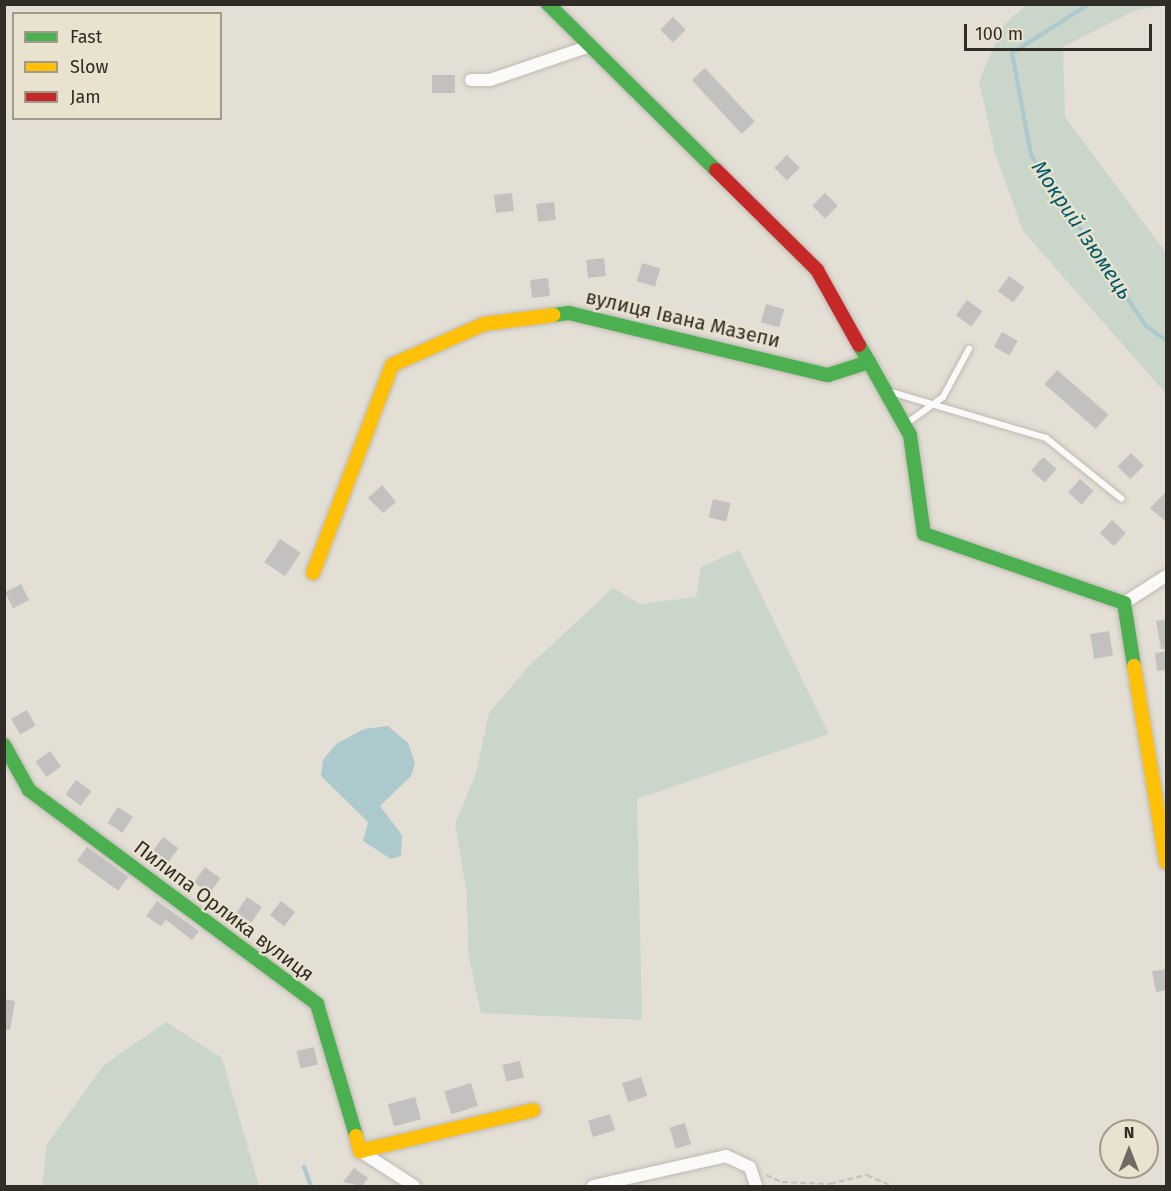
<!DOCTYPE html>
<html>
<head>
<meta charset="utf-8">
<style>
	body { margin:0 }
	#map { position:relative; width:1171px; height:1191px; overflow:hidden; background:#e3dfd5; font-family:"Fira Sans",sans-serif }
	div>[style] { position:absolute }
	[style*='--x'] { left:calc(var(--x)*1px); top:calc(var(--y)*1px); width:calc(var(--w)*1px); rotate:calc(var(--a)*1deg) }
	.green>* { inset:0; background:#c9d6c9 }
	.water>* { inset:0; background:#acc9cd }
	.stream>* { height:4px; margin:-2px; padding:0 2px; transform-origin:2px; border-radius:2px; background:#acc9cd }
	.building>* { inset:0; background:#c3c1c0; transform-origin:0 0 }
	.path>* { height:2px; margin-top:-1px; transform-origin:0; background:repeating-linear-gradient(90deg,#c1c1be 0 6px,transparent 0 9px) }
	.roads { filter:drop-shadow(0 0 2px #bebab2) drop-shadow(0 0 2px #bebab2) }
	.lane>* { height:6px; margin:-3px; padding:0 3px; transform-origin:3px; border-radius:3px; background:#fbfaf9 }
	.street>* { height:12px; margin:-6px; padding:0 6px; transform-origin:6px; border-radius:6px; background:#fbfaf9 }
	.fast>* { height:14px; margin:-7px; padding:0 7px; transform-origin:7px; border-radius:7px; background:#4caf50 }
	.slow>* { height:14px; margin:-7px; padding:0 7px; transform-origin:7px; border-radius:7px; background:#ffc107 }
	.jam>* { height:14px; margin:-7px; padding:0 7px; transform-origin:7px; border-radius:7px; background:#c62828 }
	span { translate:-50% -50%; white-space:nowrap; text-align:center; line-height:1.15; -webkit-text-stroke:4.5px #e9e2cf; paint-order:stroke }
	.street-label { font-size:20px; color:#302d26 }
	.water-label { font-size:21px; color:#005b6a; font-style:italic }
	.frame { position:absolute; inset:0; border:6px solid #302d26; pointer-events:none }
	.legend { position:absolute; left:12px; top:12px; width:210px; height:108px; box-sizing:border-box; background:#e9e2cf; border:2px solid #9f9a8b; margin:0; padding:8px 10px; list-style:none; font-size:18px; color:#302d26 }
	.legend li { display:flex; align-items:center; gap:12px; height:30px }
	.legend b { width:30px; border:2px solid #9f9a8b }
	.north { position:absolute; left:1099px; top:1119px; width:60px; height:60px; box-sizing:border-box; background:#e9e2cf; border:2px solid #9f9a8b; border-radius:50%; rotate:0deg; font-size:16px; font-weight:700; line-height:24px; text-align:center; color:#302d26 }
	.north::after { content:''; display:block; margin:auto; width:21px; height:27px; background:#6f6b63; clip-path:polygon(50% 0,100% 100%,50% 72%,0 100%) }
	.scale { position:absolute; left:964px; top:24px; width:188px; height:27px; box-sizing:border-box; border:3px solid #302d26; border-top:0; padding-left:8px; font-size:18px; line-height:21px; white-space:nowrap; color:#302d26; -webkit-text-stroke:4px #e9e2cf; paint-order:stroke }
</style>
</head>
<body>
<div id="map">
	<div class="green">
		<div style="clip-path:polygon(1028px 4px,1166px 5px,1136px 10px,1063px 47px,1065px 117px,1166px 253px,1166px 394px,1023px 231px,995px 153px,979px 81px,1004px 24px)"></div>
		<div style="clip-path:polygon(739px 550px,829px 734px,637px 799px,642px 1020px,481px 1013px,468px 953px,467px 894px,455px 824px,476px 773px,489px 713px,528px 667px,613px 588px,640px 604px,696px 597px,701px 567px)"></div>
		<div style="clip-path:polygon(166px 1022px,222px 1058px,259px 1186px,42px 1186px,47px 1144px,104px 1065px)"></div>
	</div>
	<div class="water">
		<div style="clip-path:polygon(388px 726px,408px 743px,415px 763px,411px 776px,380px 806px,402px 835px,401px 856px,391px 859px,363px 841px,368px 822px,321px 776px,323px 760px,336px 744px,364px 729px)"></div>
	</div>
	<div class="stream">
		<div style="--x:1089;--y:4;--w:91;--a:147.5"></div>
		<div style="--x:1012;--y:53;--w:104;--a:79.4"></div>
		<div style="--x:1031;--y:155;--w:206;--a:56.1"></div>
		<div style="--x:1146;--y:326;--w:24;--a:35"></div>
		<div style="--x:304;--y:1167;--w:20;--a:70"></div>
	</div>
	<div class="building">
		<div style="left:673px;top:17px;width:18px;height:18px;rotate:45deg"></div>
		<div style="left:705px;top:68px;width:73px;height:18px;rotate:47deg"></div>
		<div style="left:432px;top:75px;width:23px;height:18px"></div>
		<div style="left:787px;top:155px;width:18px;height:18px;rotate:45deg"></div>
		<div style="left:512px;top:193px;width:18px;height:18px;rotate:84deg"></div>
		<div style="left:825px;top:193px;width:18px;height:18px;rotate:45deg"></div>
		<div style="left:554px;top:202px;width:18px;height:18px;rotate:84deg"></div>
		<div style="left:604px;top:258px;width:18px;height:18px;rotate:84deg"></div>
		<div style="left:642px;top:263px;width:19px;height:19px;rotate:16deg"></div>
		<div style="left:1009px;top:276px;width:19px;height:19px;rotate:36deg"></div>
		<div style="left:548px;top:278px;width:18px;height:18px;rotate:84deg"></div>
		<div style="left:967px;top:300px;width:19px;height:19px;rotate:36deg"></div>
		<div style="left:766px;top:304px;width:19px;height:19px;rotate:16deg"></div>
		<div style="left:1002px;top:332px;width:18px;height:17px;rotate:29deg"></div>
		<div style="left:1057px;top:370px;width:68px;height:19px;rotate:41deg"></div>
		<div style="left:1131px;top:453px;width:18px;height:19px;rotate:45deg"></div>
		<div style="left:1043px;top:457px;width:18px;height:18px;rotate:41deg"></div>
		<div style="left:1080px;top:479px;width:18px;height:18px;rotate:41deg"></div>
		<div style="clip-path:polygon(382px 485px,396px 502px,383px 513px,368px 498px)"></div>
		<div style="clip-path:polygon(1167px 491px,1167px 523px,1150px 508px)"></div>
		<div style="left:713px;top:499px;width:18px;height:19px;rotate:13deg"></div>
		<div style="left:1112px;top:520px;width:19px;height:18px;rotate:43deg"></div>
		<div style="left:280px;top:539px;width:25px;height:28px;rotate:34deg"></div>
		<div style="left:21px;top:584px;width:18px;height:18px;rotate:63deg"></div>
		<div style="clip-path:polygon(1167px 619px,1167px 649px,1161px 649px,1156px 621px)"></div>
		<div style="left:1109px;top:631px;width:25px;height:19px;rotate:81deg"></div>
		<div style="clip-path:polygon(1167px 651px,1167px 670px,1157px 671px,1155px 653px)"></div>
		<div style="left:27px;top:710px;width:18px;height:18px;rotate:61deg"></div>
		<div style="left:50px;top:751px;width:19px;height:18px;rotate:54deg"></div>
		<div style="left:76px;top:780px;width:19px;height:18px;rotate:36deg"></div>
		<div style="left:118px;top:807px;width:18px;height:19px;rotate:34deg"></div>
		<div style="left:163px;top:837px;width:19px;height:19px;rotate:36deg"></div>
		<div style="left:87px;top:847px;width:51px;height:17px;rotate:36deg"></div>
		<div style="left:205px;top:867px;width:19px;height:19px;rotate:36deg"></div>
		<div style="left:247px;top:897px;width:18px;height:19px;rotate:34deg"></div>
		<div style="clip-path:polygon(157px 901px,199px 931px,192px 940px,166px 920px,161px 926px,146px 916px)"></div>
		<div style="left:281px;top:901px;width:18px;height:18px;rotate:38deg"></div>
		<div style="clip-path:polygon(1167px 969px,1167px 990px,1156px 992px,1152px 971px)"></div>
		<div style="clip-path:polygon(4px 999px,15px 1001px,10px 1030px,4px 1030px)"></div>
		<div style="left:314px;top:1047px;width:18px;height:18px;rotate:77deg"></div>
		<div style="left:520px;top:1061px;width:17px;height:18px;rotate:77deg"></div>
		<div style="left:641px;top:1077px;width:20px;height:20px;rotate:72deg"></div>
		<div style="left:471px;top:1083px;width:24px;height:28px;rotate:73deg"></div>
		<div style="left:415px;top:1097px;width:23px;height:28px;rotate:75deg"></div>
		<div style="left:610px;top:1114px;width:17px;height:23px;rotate:73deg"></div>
		<div style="left:685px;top:1123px;width:22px;height:16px;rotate:74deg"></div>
		<div style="clip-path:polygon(354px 1168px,368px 1178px,362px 1186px,343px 1182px)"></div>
	</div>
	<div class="path">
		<div style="--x:766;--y:1175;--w:17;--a:24"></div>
		<div style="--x:782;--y:1182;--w:48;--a:2.4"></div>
		<div style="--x:830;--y:1184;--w:38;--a:-14"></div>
		<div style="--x:867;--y:1175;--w:27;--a:24"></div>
	</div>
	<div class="roads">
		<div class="lane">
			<div style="--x:891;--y:392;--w:162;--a:16.5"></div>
			<div style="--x:1046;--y:438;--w:97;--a:38.8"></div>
			<div style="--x:907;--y:423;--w:44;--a:-35.8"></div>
			<div style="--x:943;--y:397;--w:55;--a:-61.6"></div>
		</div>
		<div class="street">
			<div style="--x:471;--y:80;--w:19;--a:0"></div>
			<div style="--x:490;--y:80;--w:106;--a:-18.8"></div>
			<div style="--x:1124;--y:603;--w:50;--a:-32.7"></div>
			<div style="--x:360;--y:1151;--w:64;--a:32.9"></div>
			<div style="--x:593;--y:1186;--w:136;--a:-12.7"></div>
			<div style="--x:726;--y:1156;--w:26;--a:25"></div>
			<div style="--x:750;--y:1167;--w:20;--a:72"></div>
		</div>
		<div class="fast">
			<div style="--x:548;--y:4;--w:236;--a:44.7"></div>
			<div style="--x:553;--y:315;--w:16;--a:-7"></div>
			<div style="--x:569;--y:313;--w:266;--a:13.5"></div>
			<div style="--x:828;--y:375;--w:43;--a:-17.6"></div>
			<div style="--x:869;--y:362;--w:20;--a:-120"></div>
			<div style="--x:869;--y:362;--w:84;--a:60.7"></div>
			<div style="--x:910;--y:435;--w:100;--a:82"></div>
			<div style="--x:924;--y:534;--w:212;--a:19"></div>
			<div style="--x:1124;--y:603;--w:64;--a:81"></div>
			<div style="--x:4;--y:745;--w:51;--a:60.9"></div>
			<div style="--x:29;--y:790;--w:359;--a:36.6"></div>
			<div style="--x:317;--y:1004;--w:138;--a:73.5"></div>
		</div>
		<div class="slow">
			<div style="--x:313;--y:573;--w:222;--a:-69.2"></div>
			<div style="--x:392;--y:365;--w:101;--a:-24"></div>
			<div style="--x:484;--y:324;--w:70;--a:-7.4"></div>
			<div style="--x:1134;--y:666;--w:199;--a:80.7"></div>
			<div style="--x:356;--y:1136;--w:16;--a:75"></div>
			<div style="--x:360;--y:1151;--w:178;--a:-13.3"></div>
		</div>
		<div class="jam">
			<div style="--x:716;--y:170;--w:142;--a:44.7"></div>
			<div style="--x:817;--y:270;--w:86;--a:60.8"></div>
		</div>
	</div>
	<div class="street-label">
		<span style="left:683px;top:319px;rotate:13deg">вулиця Івана Мазепи</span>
		<span style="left:224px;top:911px;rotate:37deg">Пилипа Орлика вулиця</span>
	</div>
	<div class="water-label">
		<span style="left:1082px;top:230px;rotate:56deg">Мокрий Ізюмець</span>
	</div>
	<div class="frame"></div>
	<ul class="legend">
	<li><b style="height:8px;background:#4caf50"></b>Fast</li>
	<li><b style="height:8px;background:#ffc107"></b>Slow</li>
	<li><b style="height:8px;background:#c62828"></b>Jam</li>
	</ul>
	<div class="north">N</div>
	<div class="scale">100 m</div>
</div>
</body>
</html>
